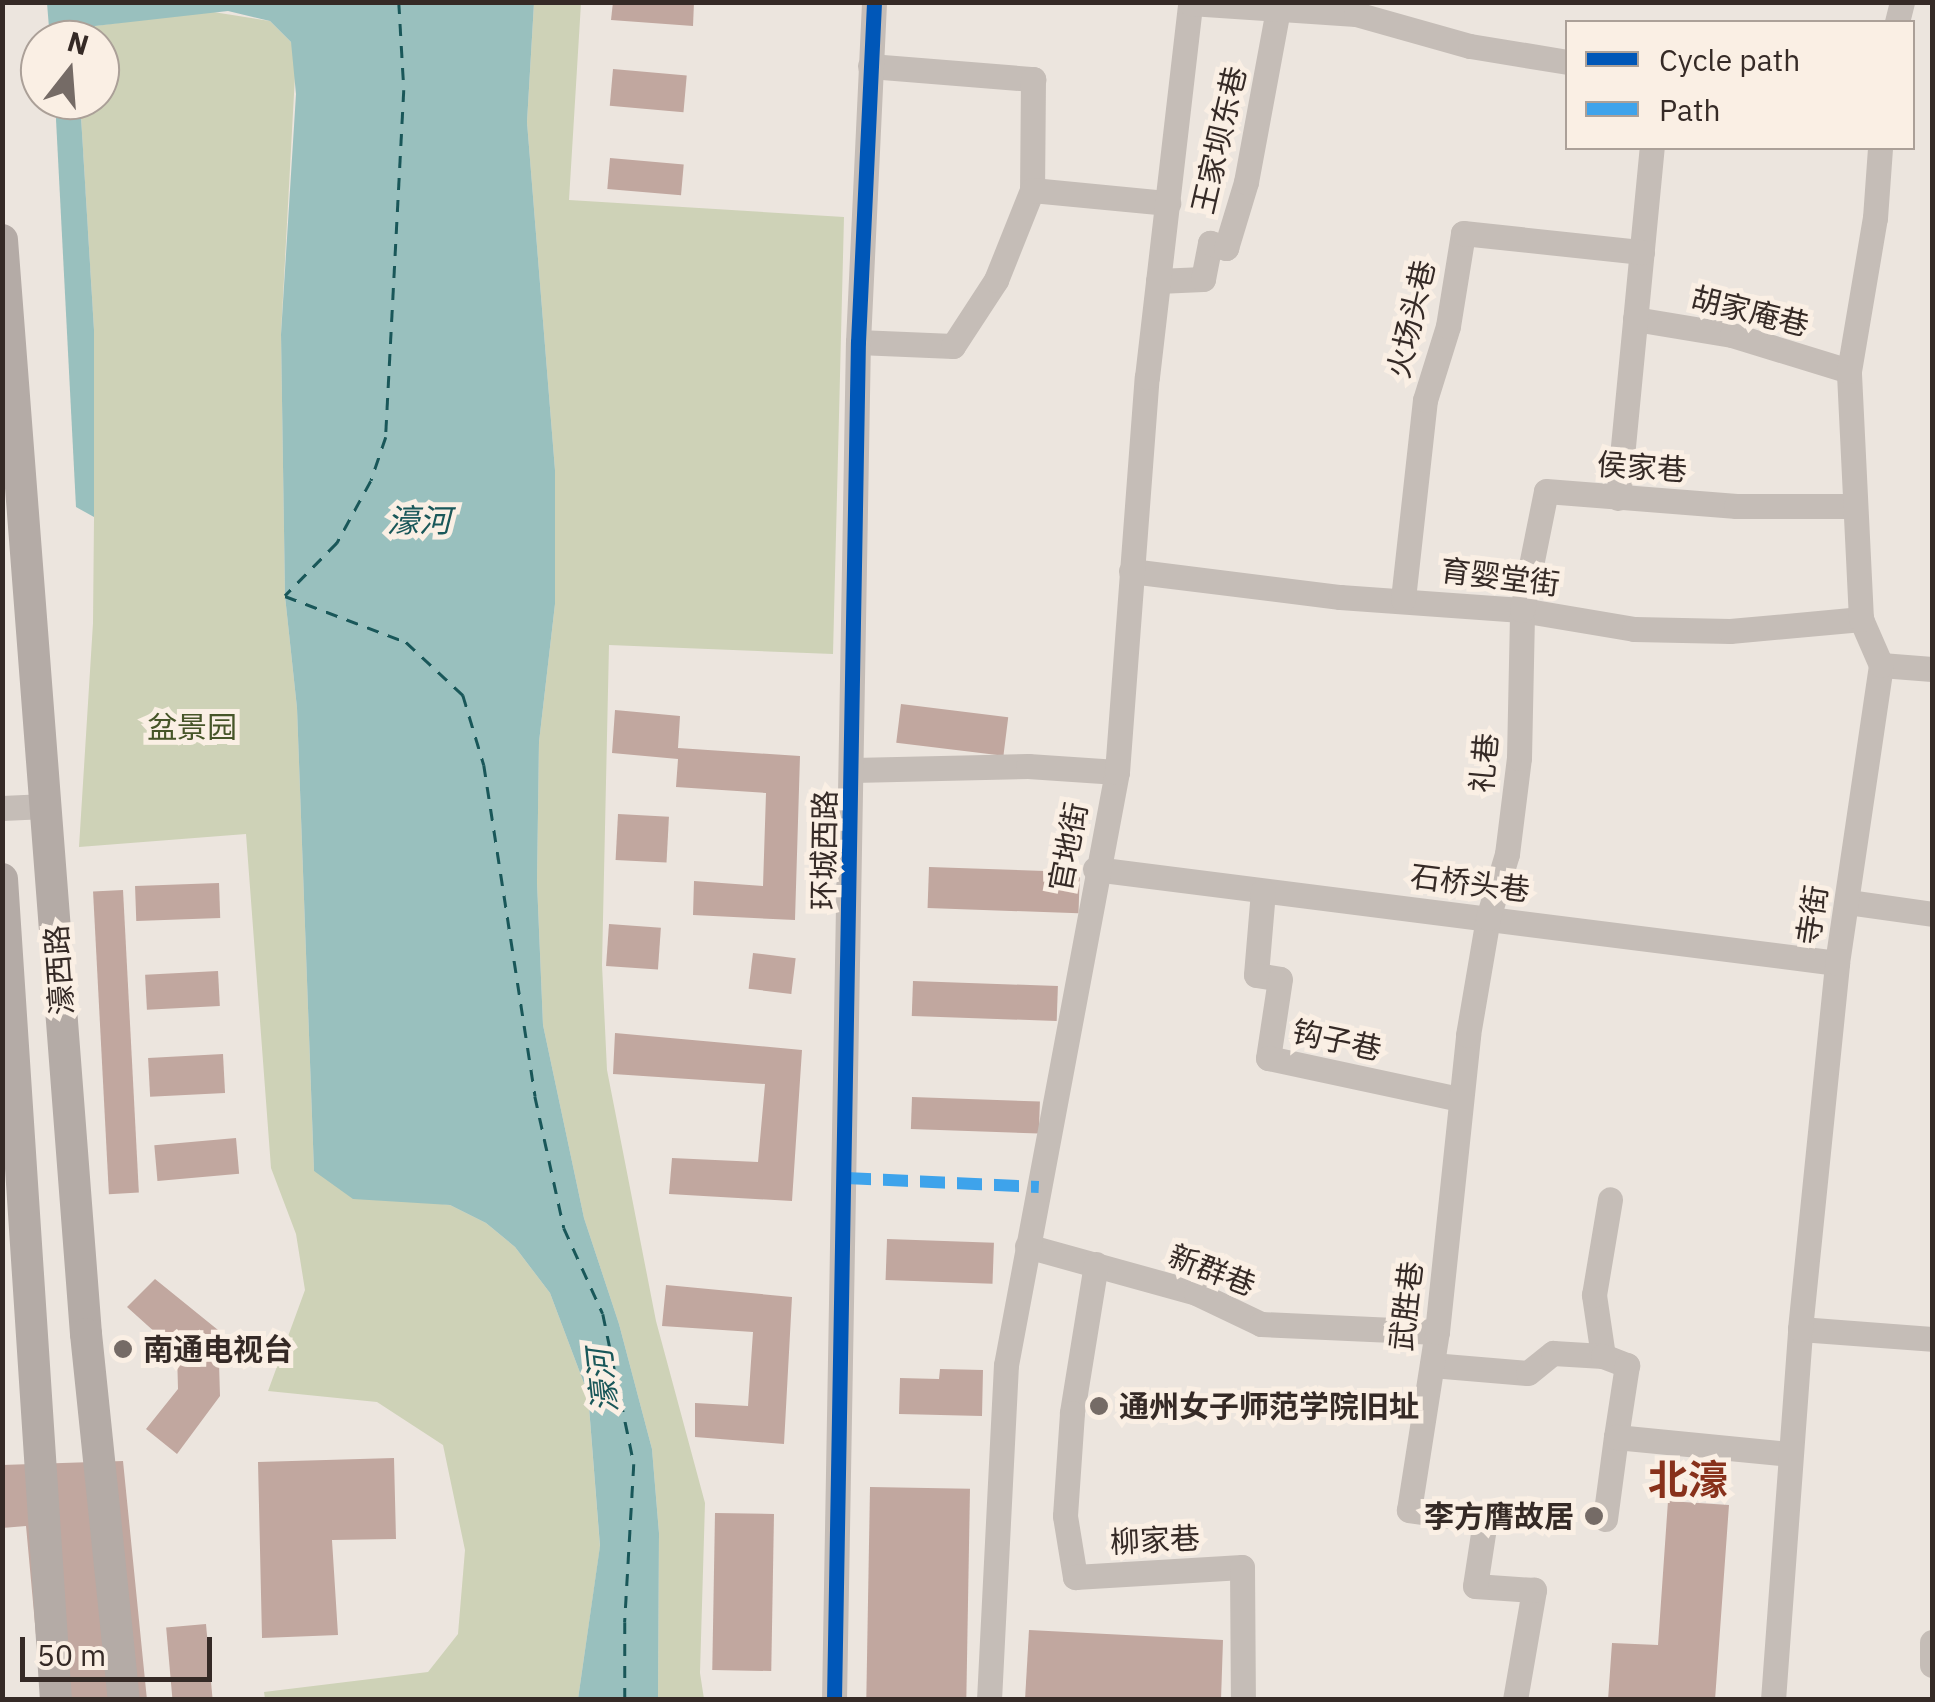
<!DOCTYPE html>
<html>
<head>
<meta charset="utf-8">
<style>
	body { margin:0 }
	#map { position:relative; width:1935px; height:1702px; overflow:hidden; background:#ece5de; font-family:"IBM Plex Sans","Noto Sans SC",sans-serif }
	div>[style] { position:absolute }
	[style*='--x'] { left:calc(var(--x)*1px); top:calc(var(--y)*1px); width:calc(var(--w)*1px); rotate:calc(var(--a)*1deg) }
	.green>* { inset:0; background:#ced2b7 }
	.water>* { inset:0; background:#99c0be }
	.ferry>* { height:2.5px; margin-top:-1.25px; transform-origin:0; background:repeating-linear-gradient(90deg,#195759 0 12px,transparent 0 22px) }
	.building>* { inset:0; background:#c1a79f; transform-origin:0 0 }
	.minor>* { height:25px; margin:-12.5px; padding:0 12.5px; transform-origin:12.5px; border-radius:12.5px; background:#c5bdb7 }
	.major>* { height:32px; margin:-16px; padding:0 16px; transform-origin:16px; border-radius:16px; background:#b4aba6 }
	.quiet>* { height:12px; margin-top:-6px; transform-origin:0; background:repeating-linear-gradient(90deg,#3ea3eb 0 25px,transparent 0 37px) }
	.cycleway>* { height:15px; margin:-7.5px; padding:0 7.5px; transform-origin:7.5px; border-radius:7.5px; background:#0057b8 }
	.dots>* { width:28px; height:28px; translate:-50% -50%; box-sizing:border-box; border:5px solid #faefe4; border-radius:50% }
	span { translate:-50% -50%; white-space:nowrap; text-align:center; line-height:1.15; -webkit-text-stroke:10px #faefe4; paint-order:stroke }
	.street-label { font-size:30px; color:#352a26 }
	.park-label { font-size:30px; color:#465528 }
	.poi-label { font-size:30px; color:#352a26; font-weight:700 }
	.left { translate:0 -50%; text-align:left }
	.right { translate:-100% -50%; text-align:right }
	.water-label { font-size:32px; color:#195759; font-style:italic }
	.district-label { font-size:40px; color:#88311b; font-weight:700 }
	.frame { position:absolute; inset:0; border:5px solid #352a26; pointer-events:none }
	.legend { position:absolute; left:1565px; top:20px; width:350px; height:130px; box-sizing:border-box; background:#faefe4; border:2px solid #aba098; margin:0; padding:12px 18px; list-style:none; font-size:30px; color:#352a26 }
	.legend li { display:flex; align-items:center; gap:20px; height:50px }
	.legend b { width:50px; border:2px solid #aba098 }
	.north { position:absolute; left:20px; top:20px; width:100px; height:100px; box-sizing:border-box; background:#faefe4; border:2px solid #aba098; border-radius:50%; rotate:17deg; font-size:28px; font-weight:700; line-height:40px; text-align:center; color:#352a26 }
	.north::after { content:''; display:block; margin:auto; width:35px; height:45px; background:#756b66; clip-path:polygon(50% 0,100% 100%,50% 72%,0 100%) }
	.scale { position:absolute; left:20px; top:1637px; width:192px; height:45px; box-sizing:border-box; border:5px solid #352a26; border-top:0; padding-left:12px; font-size:30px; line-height:35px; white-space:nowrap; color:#352a26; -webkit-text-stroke:8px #faefe4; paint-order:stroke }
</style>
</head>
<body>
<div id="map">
	<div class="green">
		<div style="clip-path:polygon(534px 3px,581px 3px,569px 200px,844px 217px,833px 654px,609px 645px,602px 965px,607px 1070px,656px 1321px,705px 1503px,700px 1673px,704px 1699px,658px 1699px,659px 1533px,652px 1449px,619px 1324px,584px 1218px,543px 1025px,537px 882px,539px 742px,555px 604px,555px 470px,527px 122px)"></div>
		<div style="clip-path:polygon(207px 11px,270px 21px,291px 42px,296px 57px,281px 334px,285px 596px,297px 708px,314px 1171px,420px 1201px,450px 1205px,486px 1223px,515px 1247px,550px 1293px,588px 1394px,600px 1547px,578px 1699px,265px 1699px,264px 1692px,428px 1672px,458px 1634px,465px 1550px,443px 1445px,377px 1402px,268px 1391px,305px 1290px,296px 1234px,271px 1168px,246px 834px,79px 847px,93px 623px,94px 517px,94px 330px,80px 100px,100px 100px,100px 40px,90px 40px,95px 26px)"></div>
	</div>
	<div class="water">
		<div style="clip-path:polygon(47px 3px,534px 3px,527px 122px,555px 470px,555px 604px,539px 742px,537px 882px,543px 1025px,584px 1218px,619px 1324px,652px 1449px,659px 1533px,658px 1699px,578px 1699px,600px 1546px,588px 1394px,550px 1293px,515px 1247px,486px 1223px,450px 1205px,353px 1199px,314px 1171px,297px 708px,285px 596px,281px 334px,296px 94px,291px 42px,270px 21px,228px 11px,95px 26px,90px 40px,50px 40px)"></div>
		<div style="clip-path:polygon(55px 100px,80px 100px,94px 330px,94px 517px,76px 507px)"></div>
	</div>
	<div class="ferry">
		<div style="--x:399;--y:2;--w:88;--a:86.7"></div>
		<div style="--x:404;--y:90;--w:347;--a:93"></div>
		<div style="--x:386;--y:437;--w:46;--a:108.8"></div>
		<div style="--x:371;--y:481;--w:71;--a:118.7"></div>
		<div style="--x:337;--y:543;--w:74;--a:134.5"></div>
		<div style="--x:285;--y:596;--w:129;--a:20.8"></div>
		<div style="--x:406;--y:642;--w:78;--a:42.9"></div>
		<div style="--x:463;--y:695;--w:73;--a:73.3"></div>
		<div style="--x:484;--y:765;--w:335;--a:81.2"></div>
		<div style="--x:535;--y:1096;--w:135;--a:77.6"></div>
		<div style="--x:564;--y:1228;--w:94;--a:65.6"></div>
		<div style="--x:603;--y:1314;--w:153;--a:78.3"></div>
		<div style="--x:634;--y:1464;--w:158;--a:93.3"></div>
		<div style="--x:625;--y:1622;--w:78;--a:90"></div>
	</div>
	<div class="building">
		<div style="clip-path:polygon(613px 2px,694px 2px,693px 26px,611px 20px)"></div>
		<div style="left:613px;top:69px;width:74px;height:37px;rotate:5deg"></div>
		<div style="left:610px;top:158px;width:74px;height:31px;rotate:5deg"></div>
		<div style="left:901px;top:704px;width:108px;height:39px;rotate:7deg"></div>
		<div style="clip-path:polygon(615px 710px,680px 716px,678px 748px,800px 756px,795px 920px,693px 915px,694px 881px,763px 886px,766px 793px,676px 787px,678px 759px,612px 753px)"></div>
		<div style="left:618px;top:814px;width:51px;height:46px;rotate:3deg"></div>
		<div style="left:929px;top:867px;width:151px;height:41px;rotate:2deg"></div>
		<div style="left:219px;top:883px;width:35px;height:84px;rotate:88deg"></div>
		<div style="left:123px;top:890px;width:303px;height:30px;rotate:87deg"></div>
		<div style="left:609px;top:924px;width:52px;height:42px;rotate:4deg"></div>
		<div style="left:753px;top:953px;width:43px;height:36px;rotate:7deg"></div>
		<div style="left:218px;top:971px;width:35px;height:73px;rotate:87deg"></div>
		<div style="left:913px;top:981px;width:145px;height:35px;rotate:2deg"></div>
		<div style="clip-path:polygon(615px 1033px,802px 1050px,792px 1201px,669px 1194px,672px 1158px,758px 1162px,765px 1084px,613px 1074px)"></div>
		<div style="left:223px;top:1054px;width:39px;height:75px;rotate:87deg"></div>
		<div style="left:912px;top:1097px;width:128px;height:32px;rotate:2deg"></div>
		<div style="left:236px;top:1138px;width:36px;height:82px;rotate:85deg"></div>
		<div style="left:887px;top:1239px;width:107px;height:41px;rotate:2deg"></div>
		<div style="clip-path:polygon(155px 1279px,218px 1330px,220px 1396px,177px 1454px,146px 1429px,178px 1389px,177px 1352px,127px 1307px)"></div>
		<div style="clip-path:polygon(666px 1285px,792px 1297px,784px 1444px,695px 1437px,695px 1403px,748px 1406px,753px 1332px,662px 1326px)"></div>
		<div style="clip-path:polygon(940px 1369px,983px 1370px,982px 1416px,899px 1414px,900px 1378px,939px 1379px)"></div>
		<div style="clip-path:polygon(394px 1458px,396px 1539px,332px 1540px,338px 1635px,262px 1638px,258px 1462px)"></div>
		<div style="clip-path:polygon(123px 1461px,147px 1700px,42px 1700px,26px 1526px,2px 1528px,2px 1465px)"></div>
		<div style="left:870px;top:1487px;width:100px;height:213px;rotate:1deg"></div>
		<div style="clip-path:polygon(1668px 1501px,1729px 1505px,1715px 1700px,1608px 1700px,1612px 1643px,1658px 1645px)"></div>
		<div style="left:715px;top:1513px;width:59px;height:157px;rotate:1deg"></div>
		<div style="left:206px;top:1624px;width:76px;height:40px;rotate:85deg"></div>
		<div style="clip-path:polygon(1029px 1630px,1223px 1640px,1221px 1700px,1025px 1700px)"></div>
	</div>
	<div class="minor">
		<div style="--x:1897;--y:22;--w:21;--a:-76"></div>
		<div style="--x:870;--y:66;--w:164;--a:4.6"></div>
		<div style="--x:1033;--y:79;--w:111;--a:90.5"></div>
		<div style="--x:1158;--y:281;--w:45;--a:-2.5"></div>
		<div style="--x:1203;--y:279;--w:37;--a:-79"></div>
		<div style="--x:1210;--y:243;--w:17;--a:17"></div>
		<div style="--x:1226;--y:248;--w:69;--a:-73.1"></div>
		<div style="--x:1246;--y:182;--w:176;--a:-79.5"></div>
		<div style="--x:1635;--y:319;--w:98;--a:9.4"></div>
		<div style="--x:1732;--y:335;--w:122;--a:17.1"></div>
		<div style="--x:858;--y:342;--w:95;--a:2.4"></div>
		<div style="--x:953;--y:346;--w:79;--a:-56.9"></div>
		<div style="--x:996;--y:280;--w:97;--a:-68.2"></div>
		<div style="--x:1032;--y:190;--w:137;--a:5.5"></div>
		<div style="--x:1618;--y:498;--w:352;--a:-84.5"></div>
		<div style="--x:1131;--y:571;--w:211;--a:7.1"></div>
		<div style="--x:1340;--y:597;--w:182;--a:4.1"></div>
		<div style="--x:1522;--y:610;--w:114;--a:9.6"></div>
		<div style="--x:1634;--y:629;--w:96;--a:1.2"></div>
		<div style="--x:1730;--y:631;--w:132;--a:-5.2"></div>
		<div style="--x:1403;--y:599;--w:200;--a:-83.7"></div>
		<div style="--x:1425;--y:400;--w:77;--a:-72.7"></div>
		<div style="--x:1448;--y:326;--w:94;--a:-80.8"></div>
		<div style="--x:1463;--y:233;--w:180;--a:6.1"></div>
		<div style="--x:1881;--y:665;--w:51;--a:4.5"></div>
		<div style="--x:853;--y:770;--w:175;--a:-1.3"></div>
		<div style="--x:1028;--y:766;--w:89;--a:3.9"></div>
		<div style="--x:2;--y:808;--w:44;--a:-2.6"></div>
		<div style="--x:1095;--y:869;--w:748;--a:7.22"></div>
		<div style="--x:1263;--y:891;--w:84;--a:94.8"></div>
		<div style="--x:1256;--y:975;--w:24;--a:9"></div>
		<div style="--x:1280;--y:979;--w:80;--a:98.6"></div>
		<div style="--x:1268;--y:1058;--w:195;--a:12.1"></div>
		<div style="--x:1848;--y:902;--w:85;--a:8.1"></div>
		<div style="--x:1027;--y:1246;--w:175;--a:15.5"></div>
		<div style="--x:1196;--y:1293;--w:72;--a:25.5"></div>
		<div style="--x:1261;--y:1324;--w:176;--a:2.6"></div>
		<div style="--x:1096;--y:1264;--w:151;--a:99.2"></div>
		<div style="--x:1072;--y:1413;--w:103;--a:93.9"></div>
		<div style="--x:1065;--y:1516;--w:62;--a:80.7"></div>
		<div style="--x:1075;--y:1577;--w:167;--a:-3.4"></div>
		<div style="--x:1242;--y:1567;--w:133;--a:89.6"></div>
		<div style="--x:1800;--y:1329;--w:132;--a:4.3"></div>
		<div style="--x:1603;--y:1356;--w:62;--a:-98.4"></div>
		<div style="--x:1594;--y:1295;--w:97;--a:-80.5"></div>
		<div style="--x:1432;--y:1365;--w:96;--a:4.8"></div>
		<div style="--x:1528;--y:1373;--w:32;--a:-39"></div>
		<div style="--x:1553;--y:1353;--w:50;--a:3.4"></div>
		<div style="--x:1603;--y:1356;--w:26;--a:21"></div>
		<div style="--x:1627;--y:1365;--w:73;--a:98.7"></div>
		<div style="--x:1605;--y:1519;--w:83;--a:-82.4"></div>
		<div style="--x:1616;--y:1437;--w:175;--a:5.6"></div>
		<div style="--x:1932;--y:1642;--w:23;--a:90"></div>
		<div style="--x:834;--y:1700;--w:1358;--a:-88.99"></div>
		<div style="--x:858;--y:342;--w:340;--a:-87.3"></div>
		<div style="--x:989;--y:1700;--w:335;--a:-87.1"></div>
		<div style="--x:1006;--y:1365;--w:603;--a:-79.4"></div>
		<div style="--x:1117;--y:772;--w:396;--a:-85.7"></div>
		<div style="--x:1147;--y:377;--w:376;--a:-83.4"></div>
		<div style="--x:1190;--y:3;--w:166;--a:3.8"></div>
		<div style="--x:1356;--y:14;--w:118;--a:15.7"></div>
		<div style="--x:1470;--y:46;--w:99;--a:9.3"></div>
		<div style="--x:1515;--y:1700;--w:112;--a:-80.2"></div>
		<div style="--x:1534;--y:1590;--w:59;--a:-176.1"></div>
		<div style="--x:1475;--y:1586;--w:66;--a:-81.3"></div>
		<div style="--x:1485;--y:1521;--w:77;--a:-171.8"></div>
		<div style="--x:1409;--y:1510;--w:180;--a:-81.1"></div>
		<div style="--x:1437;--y:1332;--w:299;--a:-84"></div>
		<div style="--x:1468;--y:1035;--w:119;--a:-80.3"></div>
		<div style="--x:1488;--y:918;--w:67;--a:-73.5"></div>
		<div style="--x:1507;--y:854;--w:97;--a:-82.9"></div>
		<div style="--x:1519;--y:758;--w:148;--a:-88.8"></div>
		<div style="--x:1522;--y:610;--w:121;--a:-78.6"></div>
		<div style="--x:1546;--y:491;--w:191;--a:4.5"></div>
		<div style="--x:1736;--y:506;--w:119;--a:0"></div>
		<div style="--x:1773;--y:1700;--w:372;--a:-85.8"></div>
		<div style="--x:1800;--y:1329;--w:368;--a:-84.2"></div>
		<div style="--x:1837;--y:963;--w:301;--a:-81.6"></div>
		<div style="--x:1881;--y:665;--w:50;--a:-113.5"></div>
		<div style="--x:1861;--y:619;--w:248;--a:-92.8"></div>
		<div style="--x:1849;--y:371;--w:155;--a:-80.4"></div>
		<div style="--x:1875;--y:218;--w:70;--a:-85.9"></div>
	</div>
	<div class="major">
		<div style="--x:2;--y:240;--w:1097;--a:85.61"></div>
		<div style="--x:86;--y:1334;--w:368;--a:84.1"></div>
		<div style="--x:2;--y:879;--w:823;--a:86.24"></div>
	</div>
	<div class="quiet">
		<div style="--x:846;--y:1178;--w:193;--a:2.7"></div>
	</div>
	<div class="cycleway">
		<div style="--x:834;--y:1700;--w:1358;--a:-88.99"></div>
		<div style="--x:858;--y:342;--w:340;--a:-87.3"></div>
	</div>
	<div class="dots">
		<div style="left:123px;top:1349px;background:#756b66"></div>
		<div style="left:1099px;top:1406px;background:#756b66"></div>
		<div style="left:1594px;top:1516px;background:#756b66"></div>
	</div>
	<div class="street-label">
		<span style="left:1219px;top:140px;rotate:-77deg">王家坝东巷</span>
		<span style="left:1750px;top:311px;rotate:14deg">胡家庵巷</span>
		<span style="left:1411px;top:319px;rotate:-77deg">火场头巷</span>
		<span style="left:1642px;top:467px;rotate:4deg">侯家巷</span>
		<span style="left:1500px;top:577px;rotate:7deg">育婴堂街</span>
		<span style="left:1484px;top:763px;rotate:-85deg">礼巷</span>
		<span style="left:1068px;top:847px;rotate:-79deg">官地街</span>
		<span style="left:824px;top:850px;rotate:-89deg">环城西路</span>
		<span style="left:1470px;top:883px;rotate:7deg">石桥头巷</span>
		<span style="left:1812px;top:915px;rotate:-81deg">寺街</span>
		<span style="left:59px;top:970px;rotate:-94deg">濠西路</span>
		<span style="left:1337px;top:1040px;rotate:12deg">钩子巷</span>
		<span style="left:1212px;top:1270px;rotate:21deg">新群巷</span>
		<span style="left:1406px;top:1306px;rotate:-83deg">武胜巷</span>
		<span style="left:1155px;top:1540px;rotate:-3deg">柳家巷</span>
	</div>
	<div class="park-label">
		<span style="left:192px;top:727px">盆景园</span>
	</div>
	<div class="poi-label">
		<span class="left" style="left:143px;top:1349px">南通电视台</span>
		<span class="left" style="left:1119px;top:1406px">通州女子师范学院旧址</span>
		<span class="right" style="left:1574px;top:1516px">李方膺故居</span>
	</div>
	<div class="water-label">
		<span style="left:419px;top:520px">濠河</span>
		<span style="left:602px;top:1381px;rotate:-96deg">濠河</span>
	</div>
	<div class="district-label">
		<span style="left:1688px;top:1479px">北濠</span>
	</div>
	<div class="frame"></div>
	<ul class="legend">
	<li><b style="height:12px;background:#0057b8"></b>Cycle path</li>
	<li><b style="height:12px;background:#3ea3eb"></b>Path</li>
	</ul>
	<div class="north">N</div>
	<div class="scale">50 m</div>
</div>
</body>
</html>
